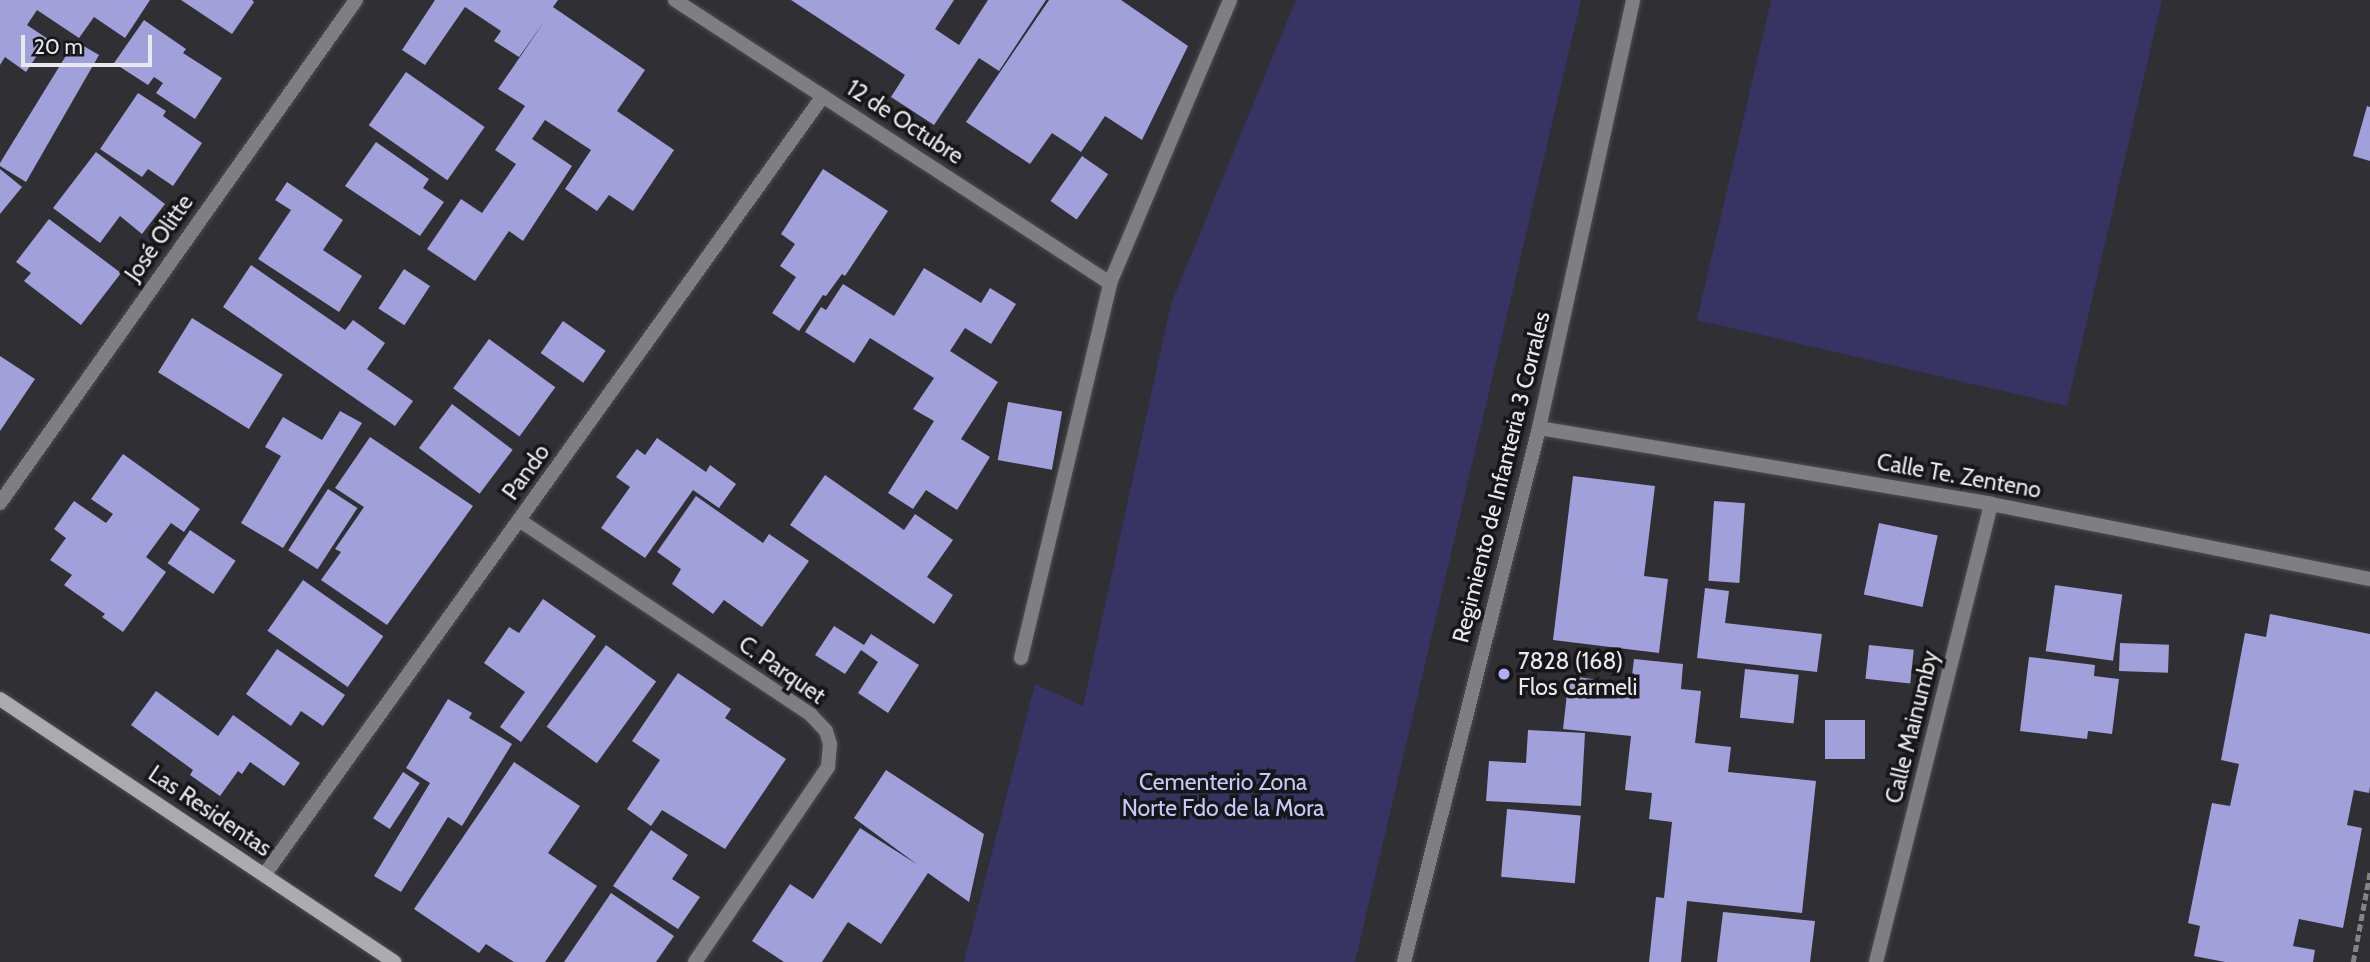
<!DOCTYPE html>
<html>
<head>
<meta charset="utf-8">
<style>
	body { margin:0 }
	#map { position:relative; width:2370px; height:962px; overflow:hidden; background:#2f2f34; font-family:Cabin,sans-serif }
	div>[style] { position:absolute }
	[style*='--x'] { left:calc(var(--x)*1px); top:calc(var(--y)*1px); width:calc(var(--w)*1px); rotate:calc(var(--a)*1deg) }
	.green>* { inset:0; background:#373464 }
	.building>* { inset:0; background:#a1a0db; transform-origin:0 0 }
	.path>* { height:4.5px; margin-top:-2.25px; transform-origin:0; background:repeating-linear-gradient(90deg,#848488 0 7px,transparent 0 10.5px) }
	.roads { filter:drop-shadow(0 0 2px #4d4d51) drop-shadow(0 0 2px #4d4d51) }
	.service>* { height:14px; margin:-7px; padding:0 7px; transform-origin:7px; border-radius:7px; background:#7f7f81 }
	.minor>* { height:14px; margin:-7px; padding:0 7px; transform-origin:7px; border-radius:7px; background:#7f7f81 }
	.tertiary>* { height:14px; margin:-7px; padding:0 7px; transform-origin:7px; border-radius:7px; background:#7f7f81 }
	.secondary>* { height:14px; margin:-7px; padding:0 7px; transform-origin:7px; border-radius:7px; background:#acacb0 }
	.dots>* { width:19px; height:19px; translate:-50% -50%; box-sizing:border-box; border:4px solid #171719; border-radius:50% }
	span { translate:-50% -50%; white-space:nowrap; text-align:center; line-height:1.15; -webkit-text-stroke:7px #171719; paint-order:stroke }
	.street-label { font-size:23px; color:#e9e9ec }
	.poi-label { font-size:23px; color:#e9e9ec }
	.left { translate:0 -50%; text-align:left }
	.park-label { font-size:23px; color:#c8c9fa }
	.scale { position:absolute; left:21px; top:35px; width:131px; height:32px; box-sizing:border-box; border:4px solid #e9e9ec; border-top:0; padding-left:9px; font-size:21px; line-height:24px; white-space:nowrap; color:#e9e9ec; -webkit-text-stroke:5px #171719; paint-order:stroke }
</style>
</head>
<body>
<div id="map">
	<div class="green">
		<div style="clip-path:polygon(1296px 0,1581px 0,1355px 962px,964px 962px,1035px 684px,1083px 706px,1171px 304px)"></div>
		<div style="clip-path:polygon(1771px 0,2162px 0,2067px 406px,1697px 320px)"></div>
	</div>
	<div class="building">
		<div style="clip-path:polygon(0 0,150px 0,125px 38px,94px 17px,79px 38px,37px 10px,27px 25px,48px 39px,26px 72px,5px 57px,0 65px)"></div>
		<div style="clip-path:polygon(181px 0,252px 0,254px 2px,232px 34px)"></div>
		<div style="clip-path:polygon(435px 0,558px 0,553px 7px,645px 70px,617px 111px,674px 150px,633px 211px,609px 195px,597px 211px,565px 189px,591px 150px,545px 120px,532px 139px,572px 166px,523px 241px,509px 231px,475px 281px,427px 249px,461px 199px,482px 213px,516px 164px,495px 150px,525px 106px,498px 89px,546px 19px,519px 57px,494px 41px,501px 31px,465px 7px,425px 65px,402px 50px)"></div>
		<div style="clip-path:polygon(791px 0,954px 0,935px 29px,959px 45px,988px 0,1046px 0,999px 71px,979px 58px,934px 125px,891px 97px,905px 75px)"></div>
		<div style="clip-path:polygon(1049px 0,1121px 0,1188px 46px,1142px 140px,1105px 116px,1081px 152px,1052px 133px,1030px 164px,966px 122px)"></div>
		<div style="clip-path:polygon(144px 20px,186px 49px,183px 53px,222px 78px,195px 119px,156px 93px,163px 83px,154px 77px,148px 85px,114px 63px)"></div>
		<div style="clip-path:polygon(75px 41px,99px 55px,26px 182px,0 166px,0 163px)"></div>
		<div style="left:406px;top:72px;width:96px;height:65px;rotate:35deg"></div>
		<div style="clip-path:polygon(138px 93px,166px 111px,163px 116px,202px 143px,173px 186px,148px 169px,142px 177px,100px 149px)"></div>
		<div style="clip-path:polygon(2367px 106px,2370px 107px,2370px 161px,2353px 156px)"></div>
		<div style="clip-path:polygon(376px 142px,429px 179px,423px 188px,444px 202px,420px 236px,345px 186px)"></div>
		<div style="clip-path:polygon(96px 152px,165px 204px,142px 234px,120px 216px,100px 243px,53px 208px)"></div>
		<div style="left:1082px;top:156px;width:32px;height:55px;rotate:35deg"></div>
		<div style="clip-path:polygon(0 169px,22px 187px,0 214px)"></div>
		<div style="clip-path:polygon(823px 169px,888px 211px,845px 276px,842px 274px,826px 296px,823px 295px,799px 331px,772px 313px,796px 277px,780px 266px,795px 244px,781px 234px)"></div>
		<div style="clip-path:polygon(287px 182px,343px 220px,323px 250px,362px 276px,339px 312px,258px 259px,291px 210px,275px 200px)"></div>
		<div style="clip-path:polygon(49px 219px,121px 273px,81px 325px,24px 281px,31px 273px,16px 262px)"></div>
		<div style="clip-path:polygon(251px 265px,345px 330px,353px 320px,385px 343px,367px 369px,413px 401px,395px 426px,223px 307px)"></div>
		<div style="clip-path:polygon(924px 268px,981px 303px,990px 288px,1016px 304px,991px 344px,965px 328px,950px 351px,998px 382px,961px 439px,990px 457px,957px 510px,926px 490px,913px 509px,888px 493px,934px 421px,913px 409px,934px 378px,870px 338px,854px 363px,805px 332px,821px 307px,826px 310px,843px 284px,894px 316px)"></div>
		<div style="left:404px;top:269px;width:31px;height:47px;rotate:33deg"></div>
		<div style="left:192px;top:318px;width:107px;height:64px;rotate:32deg"></div>
		<div style="left:563px;top:321px;width:52px;height:39px;rotate:35deg"></div>
		<div style="left:489px;top:339px;width:82px;height:61px;rotate:36deg"></div>
		<div style="clip-path:polygon(0 356px,35px 379px,0 431px)"></div>
		<div style="left:1008px;top:402px;width:55px;height:59px;rotate:10deg"></div>
		<div style="left:452px;top:404px;width:76px;height:55px;rotate:37deg"></div>
		<div style="clip-path:polygon(340px 411px,362px 423px,283px 548px,241px 523px,281px 456px,265px 447px,283px 417px,322px 440px)"></div>
		<div style="clip-path:polygon(370px 437px,473px 506px,387px 625px,321px 580px,341px 552px,335px 549px,364px 507px,335px 488px)"></div>
		<div style="clip-path:polygon(657px 438px,706px 472px,710px 465px,736px 484px,719px 508px,693px 490px,645px 558px,601px 528px,630px 487px,616px 477px,637px 449px,645px 455px)"></div>
		<div style="clip-path:polygon(123px 454px,200px 509px,184px 532px,171px 523px,146px 557px,166px 572px,123px 632px,102px 617px,105px 614px,64px 585px,72px 575px,50px 560px,66px 538px,54px 529px,74px 501px,106px 523px,113px 514px,91px 499px)"></div>
		<div style="clip-path:polygon(825px 475px,904px 530px,915px 514px,953px 540px,927px 577px,953px 595px,934px 624px,790px 525px)"></div>
		<div style="clip-path:polygon(1573px 476px,1655px 486px,1644px 576px,1668px 579px,1659px 653px,1553px 640px)"></div>
		<div style="left:328px;top:489px;width:35px;height:73px;rotate:33deg"></div>
		<div style="clip-path:polygon(696px 496px,763px 543px,769px 534px,809px 561px,762px 627px,724px 600px,713px 614px,672px 584px,681px 569px,657px 552px)"></div>
		<div style="left:1714px;top:501px;width:31px;height:80px;rotate:4deg"></div>
		<div style="left:1879px;top:523px;width:60px;height:73px;rotate:12deg"></div>
		<div style="left:190px;top:530px;width:55px;height:40px;rotate:34deg"></div>
		<div style="left:303px;top:580px;width:98px;height:62px;rotate:35deg"></div>
		<div style="left:2055px;top:585px;width:68px;height:67px;rotate:8deg"></div>
		<div style="clip-path:polygon(1705px 588px,1729px 591px,1725px 623px,1822px 634px,1817px 672px,1697px 658px)"></div>
		<div style="clip-path:polygon(543px 599px,596px 636px,521px 742px,500px 727px,525px 692px,484px 663px,509px 627px,519px 633px)"></div>
		<div style="clip-path:polygon(2270px 614px,2370px 634px,2370px 787px,2369px 793px,2354px 790px,2347px 825px,2362px 828px,2343px 928px,2299px 919px,2293px 946px,2315px 950px,2313px 962px,2225px 962px,2194px 956px,2200px 926px,2188px 923px,2212px 803px,2230px 806px,2239px 764px,2221px 760px,2245px 633px,2266px 637px)"></div>
		<div style="clip-path:polygon(834px 626px,864px 645px,871px 634px,919px 665px,888px 713px,858px 693px,878px 662px,861px 650px,845px 674px,815px 655px)"></div>
		<div style="left:2120px;top:643px;width:49px;height:28px;rotate:2deg"></div>
		<div style="left:606px;top:645px;width:62px;height:101px;rotate:36deg"></div>
		<div style="left:1869px;top:645px;width:45px;height:34px;rotate:6deg"></div>
		<div style="clip-path:polygon(277px 649px,345px 695px,323px 726px,301px 711px,291px 726px,246px 694px)"></div>
		<div style="clip-path:polygon(2029px 657px,2095px 665px,2094px 676px,2119px 679px,2112px 734px,2088px 731px,2087px 739px,2020px 731px)"></div>
		<div style="clip-path:polygon(1634px 659px,1683px 664px,1681px 689px,1701px 691px,1695px 743px,1731px 747px,1728px 772px,1816px 781px,1802px 913px,1687px 901px,1681px 962px,1649px 962px,1656px 897px,1664px 898px,1672px 822px,1649px 819px,1652px 793px,1625px 790px,1631px 736px,1563px 729px,1569px 676px,1631px 684px)"></div>
		<div style="left:1745px;top:669px;width:54px;height:49px;rotate:6deg"></div>
		<div style="clip-path:polygon(678px 673px,731px 709px,725px 718px,786px 759px,725px 849px,662px 810px,651px 826px,627px 809px,660px 760px,632px 741px)"></div>
		<div style="clip-path:polygon(156px 691px,218px 736px,233px 715px,300px 763px,284px 786px,250px 762px,242px 774px,238px 771px,220px 796px,190px 775px,193px 770px,131px 725px)"></div>
		<div style="clip-path:polygon(448px 699px,472px 713px,469px 718px,512px 744px,462px 826px,448px 817px,401px 892px,374px 876px,430px 783px,406px 768px)"></div>
		<div style="left:1825px;top:720px;width:40px;height:39px"></div>
		<div style="clip-path:polygon(1528px 730px,1585px 733px,1581px 806px,1486px 801px,1489px 761px,1526px 763px)"></div>
		<div style="clip-path:polygon(514px 762px,580px 806px,548px 853px,597px 886px,545px 962px,514px 962px,486px 944px,479px 953px,414px 909px)"></div>
		<div style="clip-path:polygon(886px 770px,984px 834px,969px 902px,928px 873px,881px 944px,848px 922px,822px 962px,784px 962px,752px 941px,790px 884px,813px 899px,860px 828px,918px 865px,854px 818px)"></div>
		<div style="left:403px;top:772px;width:20px;height:55px;rotate:33deg"></div>
		<div style="left:1507px;top:809px;width:74px;height:68px;rotate:5deg"></div>
		<div style="clip-path:polygon(651px 830px,688px 855px,672px 879px,700px 897px,678px 929px,613px 886px)"></div>
		<div style="clip-path:polygon(611px 893px,674px 936px,656px 962px,564px 962px)"></div>
		<div style="clip-path:polygon(1723px 912px,1815px 921px,1810px 962px,1717px 962px)"></div>
	</div>
	<div class="path">
		<div style="--x:2353;--y:962;--w:92;--a:-79.3"></div>
	</div>
	<div class="roads">
		<div class="service">
			<div style="--x:1021;--y:658;--w:385;--a:-76.6"></div>
		</div>
		<div class="minor">
			<div style="--x:675;--y:0;--w:519;--a:33.05"></div>
			<div style="--x:1110;--y:283;--w:307;--a:-67"></div>
			<div style="--x:1539;--y:428;--w:458;--a:9.5"></div>
			<div style="--x:1991;--y:504;--w:386;--a:11.2"></div>
			<div style="--x:0;--y:503;--w:616;--a:-54.71"></div>
			<div style="--x:519;--y:520;--w:351;--a:33.7"></div>
			<div style="--x:811;--y:715;--w:22;--a:47"></div>
			<div style="--x:826;--y:731;--w:14;--a:73"></div>
			<div style="--x:830;--y:744;--w:23;--a:95"></div>
			<div style="--x:828;--y:767;--w:236;--a:124.3"></div>
			<div style="--x:265;--y:874;--w:957;--a:-54.35"></div>
			<div style="--x:1876;--y:962;--w:472;--a:-75.9"></div>
		</div>
		<div class="tertiary">
			<div style="--x:1404;--y:962;--w:551;--a:-75.81"></div>
			<div style="--x:1539;--y:428;--w:438;--a:-77.6"></div>
		</div>
		<div class="secondary">
			<div style="--x:0;--y:699;--w:474;--a:33.7"></div>
		</div>
	</div>
	<div class="dots">
		<div style="left:1504px;top:674px;background:#afaefa"></div>
	</div>
	<div class="street-label">
		<span style="left:905px;top:122px;rotate:33deg">12 de Octubre</span>
		<span style="left:159px;top:238px;rotate:-55deg">José Olitte</span>
		<span style="left:526px;top:472px;rotate:-54deg">Pando</span>
		<span style="left:1959px;top:476px;rotate:10deg">Calle Te. Zenteno</span>
		<span style="left:1501px;top:477px;rotate:-76deg">Regimiento de Infanteria 3 Corrales</span>
		<span style="left:782px;top:670px;rotate:35deg">C. Parquet</span>
		<span style="left:1912px;top:727px;rotate:-76deg">Calle Mainumby</span>
		<span style="left:210px;top:811px;rotate:34deg">Las Residentas</span>
	</div>
	<div class="poi-label">
		<span class="left" style="left:1518px;top:674px">7828 (168)<br>Flos Carmeli</span>
	</div>
	<div class="park-label">
		<span style="left:1223px;top:795px">Cementerio Zona<br>Norte Fdo de la Mora</span>
	</div>
	<div class="scale">20 m</div>
</div>
</body>
</html>
